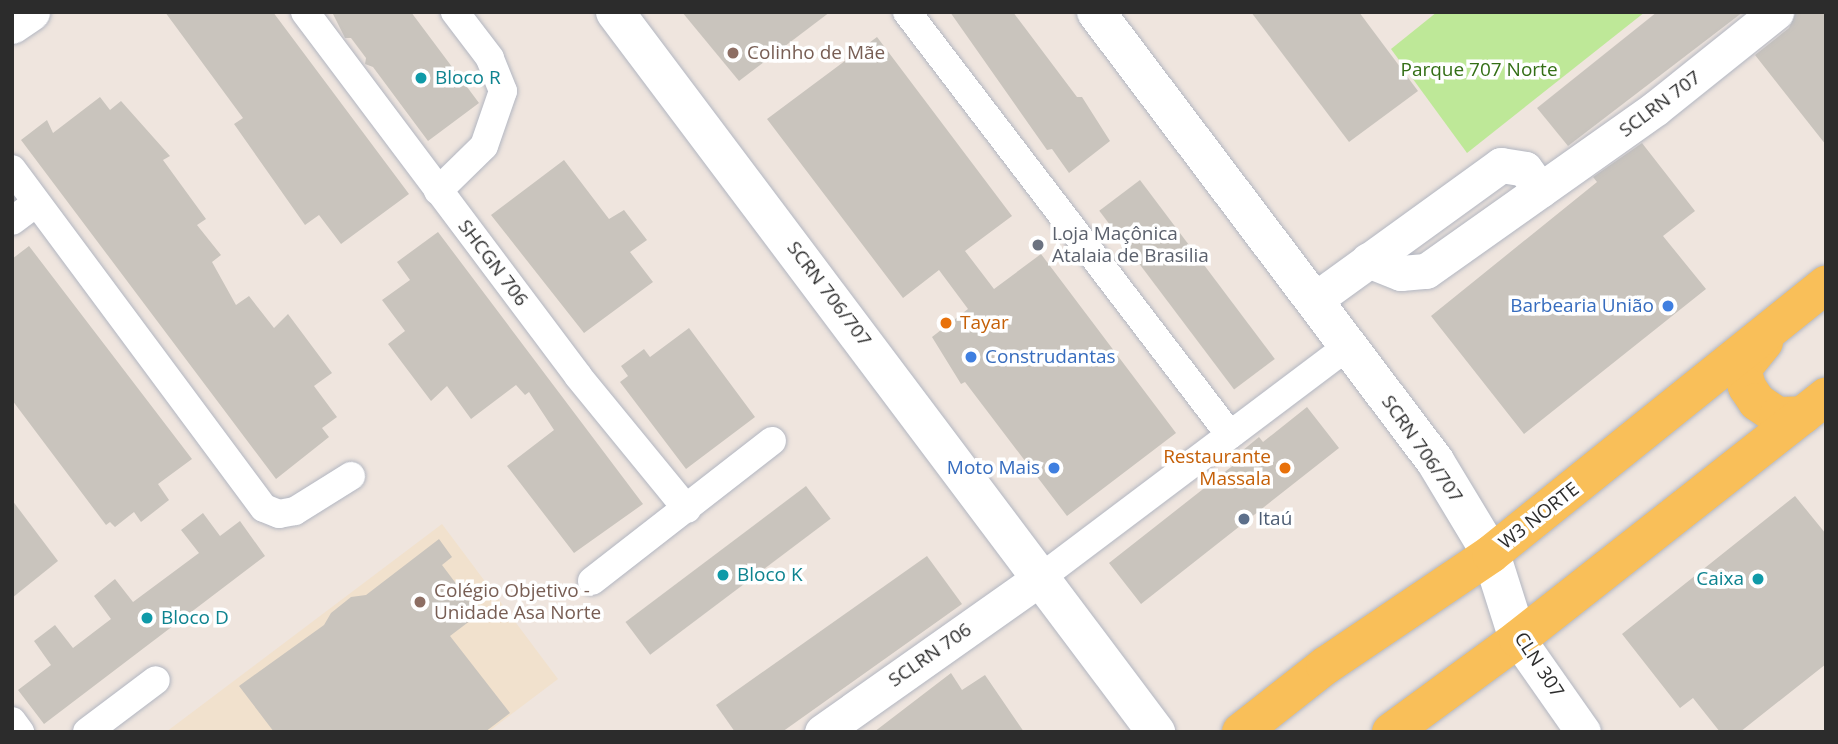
<!DOCTYPE html>
<html>
<head>
<meta charset="utf-8">
<style>
	body { margin:0 }
	#map { position:relative; width:1838px; height:744px; overflow:hidden; background:#efe5de; font-family:"Open Sans",sans-serif }
	div>[style] { position:absolute }
	[style*='--x'] { left:calc(var(--x)*1px); top:calc(var(--y)*1px); width:calc(var(--w)*1px); rotate:calc(var(--a)*1deg) }
	.education>* { inset:0; background:#f1e1cd }
	.green>* { inset:0; background:#bee898 }
	.building>* { inset:0; background:#c9c4bd; transform-origin:0 0 }
	.roads { filter:drop-shadow(0 0 2px #b2b6c1) drop-shadow(0 0 2px #b2b6c1) }
	.minor>* { height:28px; margin:-14px; padding:0 14px; transform-origin:14px; border-radius:14px; background:#fff }
	.tertiary>* { height:35px; margin:-17.5px; padding:0 17.5px; transform-origin:17.5px; border-radius:17.5px; background:#fff }
	.secondary>* { height:38px; margin:-19px; padding:0 19px; transform-origin:19px; border-radius:19px; background:#fff }
	.primary>* { height:38px; margin:-19px; padding:0 19px; transform-origin:19px; border-radius:19px; background:#f9bf59 }
	.dots>* { width:19px; height:19px; translate:-50% -50%; box-sizing:border-box; border:4px solid #fff; border-radius:50% }
	span { translate:-50% -50%; white-space:nowrap; text-align:center; line-height:1.15; -webkit-text-stroke:7px #fff; paint-order:stroke }
	.education-label { font-size:19px; color:#785e54 }
	.left { translate:0 -50%; text-align:left }
	.park-label { font-size:19px; color:#346f16 }
	.culture-label { font-size:19px; color:#0d838f }
	.right { translate:-100% -50%; text-align:right }
	.street-label { font-size:19px; color:#2c2c2c }
	.worship-label { font-size:19px; color:#5b616d }
	.shop-label { font-size:19px; color:#366cbe }
	.food-label { font-size:19px; color:#c56008 }
	.service-label { font-size:19px; color:#4e5e75 }
	.frame { position:absolute; inset:0; border:14px solid #2c2c2c; pointer-events:none }
</style>
</head>
<body>
<div id="map">
	<div class="education">
		<div style="clip-path:polygon(442px 524px,558px 679px,488px 732px,166px 732px)"></div>
	</div>
	<div class="green">
		<div style="clip-path:polygon(1437px 12px,1645px 12px,1467px 153px,1391px 49px)"></div>
	</div>
	<div class="building">
		<div style="clip-path:polygon(165px 12px,273px 12px,409px 194px,341px 244px,319px 215px,305px 225px,234px 124px,243px 118px)"></div>
		<div style="clip-path:polygon(332px 12px,411px 12px,479px 103px,428px 141px,373px 67px,365px 64px,366px 58px,351px 38px,345px 38px)"></div>
		<div style="clip-path:polygon(682px 12px,830px 12px,739px 81px)"></div>
		<div style="clip-path:polygon(950px 12px,1013px 12px,1077px 97px,1082px 97px,1110px 141px,1069px 173px,1052px 149px,1047px 150px)"></div>
		<div style="clip-path:polygon(1251px 12px,1359px 12px,1418px 91px,1349px 142px)"></div>
		<div style="clip-path:polygon(1657px 12px,1743px 12px,1568px 146px,1537px 108px)"></div>
		<div style="clip-path:polygon(1796px 12px,1826px 12px,1826px 145px,1755px 55px,1789px 28px)"></div>
		<div style="clip-path:polygon(877px 37px,1012px 216px,965px 251px,994px 289px,1041px 254px,1176px 433px,1067px 516px,965px 382px,961px 384px,932px 337px,968px 309px,939px 270px,903px 298px,767px 119px)"></div>
		<div style="clip-path:polygon(100px 97px,110px 110px,121px 101px,170px 156px,163px 160px,206px 219px,197px 225px,221px 255px,212px 262px,236px 305px,249px 296px,274px 328px,288px 314px,332px 373px,314px 386px,337px 417px,322px 428px,329px 437px,276px 479px,21px 140px,47px 120px,53px 133px)"></div>
		<div style="clip-path:polygon(1642px 143px,1695px 211px,1663px 236px,1706px 289px,1524px 434px,1431px 316px,1597px 182px,1593px 177px)"></div>
		<div style="clip-path:polygon(564px 160px,609px 219px,624px 210px,647px 240px,630px 252px,653px 282px,584px 333px,491px 215px)"></div>
		<div style="left:1140px;top:180px;width:224px;height:51px;rotate:53deg"></div>
		<div style="clip-path:polygon(438px 232px,643px 504px,574px 553px,507px 466px,554px 430px,529px 392px,525px 395px,516px 385px,471px 419px,447px 386px,431px 401px,388px 344px,405px 331px,382px 300px,410px 280px,397px 262px)"></div>
		<div style="clip-path:polygon(29px 246px,192px 459px,158px 484px,169px 500px,141px 522px,134px 512px,115px 527px,110px 522px,106px 525px,12px 400px,12px 259px)"></div>
		<div style="clip-path:polygon(689px 328px,755px 417px,686px 469px,620px 382px,628px 376px,621px 366px,644px 349px,650px 357px)"></div>
		<div style="clip-path:polygon(1307px 407px,1339px 448px,1141px 604px,1109px 563px,1240px 460px,1237px 455px,1259px 437px,1263px 442px)"></div>
		<div style="left:806px;top:486px;width:41px;height:226px;rotate:53deg"></div>
		<div style="clip-path:polygon(1795px 496px,1826px 534px,1826px 664px,1740px 732px,1720px 732px,1693px 698px,1680px 708px,1622px 634px)"></div>
		<div style="clip-path:polygon(12px 500px,58px 561px,12px 598px)"></div>
		<div style="clip-path:polygon(203px 513px,220px 536px,240px 521px,265px 556px,44px 724px,18px 690px,51px 665px,34px 641px,55px 625px,73px 648px,111px 619px,94px 596px,115px 579px,133px 602px,199px 553px,181px 530px)"></div>
		<div style="clip-path:polygon(439px 539px,452px 557px,442px 565px,479px 614px,450px 636px,510px 713px,485px 732px,274px 732px,239px 686px,324px 625px,331px 613px,351px 597px,366px 595px)"></div>
		<div style="clip-path:polygon(927px 556px,962px 604px,782px 732px,735px 732px,716px 705px)"></div>
		<div style="clip-path:polygon(951px 673px,962px 690px,985px 675px,1024px 732px,874px 732px)"></div>
	</div>
	<div class="roads">
		<div class="minor">
			<div style="--x:305;--y:12;--w:455;--a:53.1"></div>
			<div style="--x:578;--y:376;--w:172;--a:50.7"></div>
			<div style="--x:907;--y:12;--w:532;--a:52.63"></div>
			<div style="--x:12;--y:169;--w:422;--a:53.4"></div>
			<div style="--x:264;--y:508;--w:16;--a:22"></div>
			<div style="--x:279;--y:514;--w:16;--a:-11"></div>
			<div style="--x:295;--y:511;--w:66;--a:-32"></div>
			<div style="--x:438;--y:191;--w:64;--a:-44.4"></div>
			<div style="--x:484;--y:146;--w:58;--a:-70.9"></div>
			<div style="--x:503;--y:91;--w:35;--a:-112"></div>
			<div style="--x:490;--y:58;--w:58;--a:-127.3"></div>
			<div style="--x:12;--y:221;--w:30;--a:-37"></div>
			<div style="--x:1039;--y:579;--w:387;--a:-37"></div>
			<div style="--x:592;--y:581;--w:228;--a:-37.9"></div>
			<div style="--x:12;--y:721;--w:14;--a:54"></div>
			<div style="--x:87;--y:732;--w:86;--a:-37"></div>
		</div>
		<div class="tertiary">
			<div style="--x:1368;--y:260;--w:35;--a:22"></div>
			<div style="--x:1401;--y:273;--w:25;--a:-5"></div>
			<div style="--x:1426;--y:271;--w:282;--a:-35.3"></div>
			<div style="--x:1656;--y:108;--w:154;--a:-38.7"></div>
			<div style="--x:1313;--y:301;--w:232;--a:-35.9"></div>
			<div style="--x:1501;--y:165;--w:24;--a:9"></div>
			<div style="--x:1525;--y:169;--w:26;--a:54"></div>
			<div style="--x:1518;--y:639;--w:113;--a:55"></div>
			<div style="--x:822;--y:732;--w:266;--a:-35.2"></div>
		</div>
		<div class="secondary">
			<div style="--x:615;--y:12;--w:901;--a:53.08"></div>
			<div style="--x:1096;--y:12;--w:563;--a:52.95"></div>
			<div style="--x:1435;--y:461;--w:109;--a:58.9"></div>
			<div style="--x:1491;--y:554;--w:89;--a:72.4"></div>
			<div style="--x:12;--y:25;--w:23;--a:-34"></div>
		</div>
		<div class="primary">
			<div style="--x:1764;--y:342;--w:35;--a:129"></div>
			<div style="--x:1742;--y:369;--w:19;--a:74"></div>
			<div style="--x:1747;--y:387;--w:18;--a:56"></div>
			<div style="--x:1757;--y:402;--w:25;--a:34"></div>
			<div style="--x:1778;--y:416;--w:25;--a:-2"></div>
			<div style="--x:1241;--y:732;--w:107;--a:-38.2"></div>
			<div style="--x:1325;--y:666;--w:200;--a:-34"></div>
			<div style="--x:1491;--y:554;--w:430;--a:-38.8"></div>
			<div style="--x:1391;--y:732;--w:157;--a:-36.2"></div>
			<div style="--x:1518;--y:639;--w:392;--a:-38.2"></div>
		</div>
	</div>
	<div class="dots">
		<div style="left:733px;top:53px;background:#8d6e63"></div>
		<div style="left:421px;top:78px;background:#0f9aa8"></div>
		<div style="left:1038px;top:245px;background:#6b7280"></div>
		<div style="left:1668px;top:306px;background:#3f7fe0"></div>
		<div style="left:946px;top:323px;background:#e8710a"></div>
		<div style="left:971px;top:357px;background:#3f7fe0"></div>
		<div style="left:1054px;top:468px;background:#3f7fe0"></div>
		<div style="left:1285px;top:468px;background:#e8710a"></div>
		<div style="left:1244px;top:519px;background:#5c6f8a"></div>
		<div style="left:723px;top:575px;background:#0f9aa8"></div>
		<div style="left:1758px;top:579px;background:#0f9aa8"></div>
		<div style="left:420px;top:602px;background:#8d6e63"></div>
		<div style="left:147px;top:618px;background:#0f9aa8"></div>
	</div>
	<div class="education-label">
		<span class="left" style="left:747px;top:53px">Colinho de Mãe</span>
		<span class="left" style="left:434px;top:602px">Colégio Objetivo -<br>Unidade Asa Norte</span>
	</div>
	<div class="park-label">
		<span style="left:1479px;top:70px">Parque 707 Norte</span>
	</div>
	<div class="culture-label">
		<span class="left" style="left:435px;top:78px">Bloco R</span>
		<span class="left" style="left:737px;top:575px">Bloco K</span>
		<span class="right" style="left:1744px;top:579px">Caixa</span>
		<span class="left" style="left:161px;top:618px">Bloco D</span>
	</div>
	<div class="street-label">
		<span style="left:1660px;top:104px;rotate:-37deg">SCLRN 707</span>
		<span style="left:493px;top:263px;rotate:53deg">SHCGN 706</span>
		<span style="left:829px;top:294px;rotate:53deg">SCRN 706/707</span>
		<span style="left:1422px;top:449px;rotate:55deg">SCRN 706/707</span>
		<span style="left:1539px;top:516px;rotate:-38deg">W3 NORTE</span>
		<span style="left:930px;top:655px;rotate:-35deg">SCLRN 706</span>
		<span style="left:1539px;top:665px;rotate:57deg">CLN 307</span>
	</div>
	<div class="worship-label">
		<span class="left" style="left:1052px;top:245px">Loja Maçônica<br>Atalaia de Brasilia</span>
	</div>
	<div class="shop-label">
		<span class="right" style="left:1654px;top:306px">Barbearia União</span>
		<span class="left" style="left:985px;top:357px">Construdantas</span>
		<span class="right" style="left:1040px;top:468px">Moto Mais</span>
	</div>
	<div class="food-label">
		<span class="left" style="left:960px;top:323px">Tayar</span>
		<span class="right" style="left:1271px;top:468px">Restaurante<br>Massala</span>
	</div>
	<div class="service-label">
		<span class="left" style="left:1258px;top:519px">Itaú</span>
	</div>
	<div class="frame"></div>
</div>
</body>
</html>
